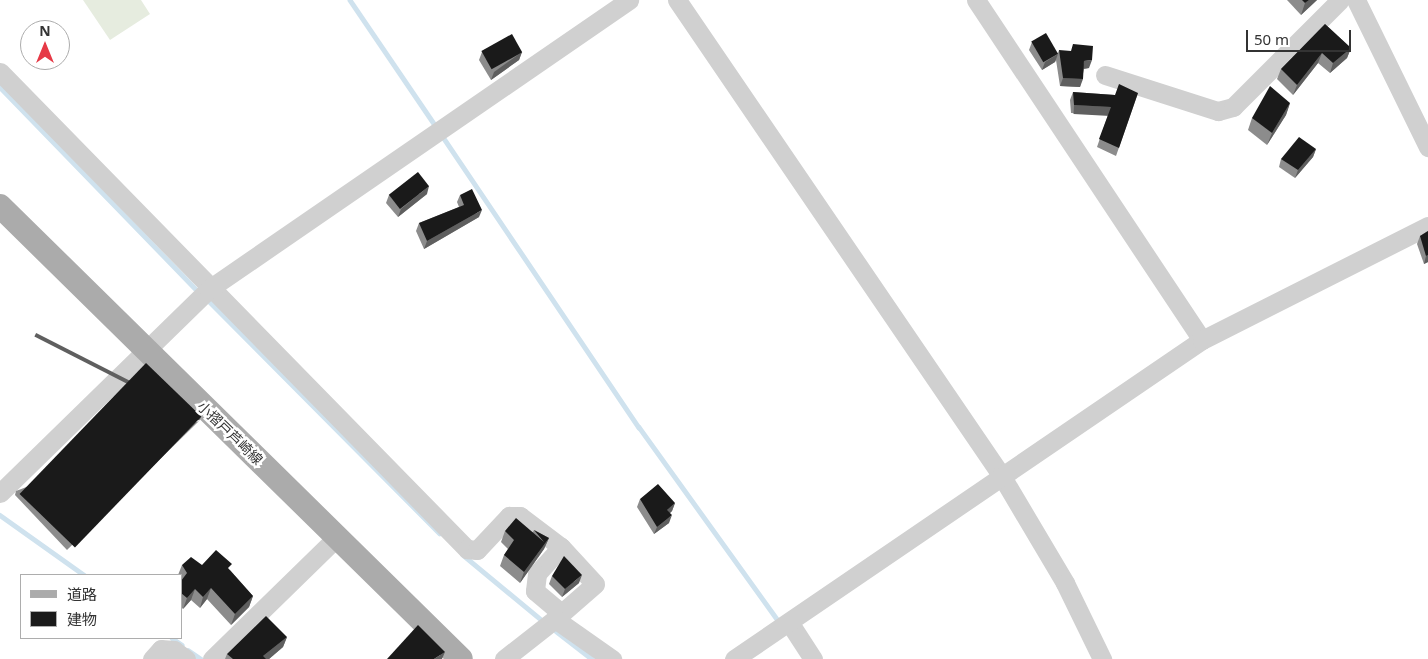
<!DOCTYPE html>
<html>
<head>
<meta charset="utf-8">
<style>
	body { margin:0 }
	#map { position:relative; width:1428px; height:659px; overflow:hidden; background:#fff; font-family:"Noto Sans","Noto Sans JP",sans-serif }
	div>[style] { position:absolute }
	[style*='--x'] { left:calc(var(--x)*1px); top:calc(var(--y)*1px); width:calc(var(--w)*1px); rotate:calc(var(--a)*1deg) }
	.green>* { inset:0; background:#e6ecdf }
	.stream>* { height:4.5px; margin:-2.25px; padding:0 2.25px; transform-origin:2.25px; border-radius:2.25px; background:#cfe2ee }
	.minor>* { height:19px; margin:-9.5px; padding:0 9.5px; transform-origin:9.5px; border-radius:9.5px; background:#d0d0d0 }
	.major>* { height:24px; margin:-12px; padding:0 12px; transform-origin:12px; border-radius:12px; background:#ababab }
	.wall>* { inset:0; background:#8c8c8c }
	.shaded-wall>* { inset:0; background:#5f5f5f; transform-origin:0 0 }
	.building>* { inset:0; background:#1a1a1a; transform-origin:0 0 }
	span { translate:-50% -50%; white-space:nowrap; text-align:center; line-height:1.15; -webkit-text-stroke:5px #fff; paint-order:stroke }
	.street-label { font-size:14px; color:#333 }
	.legend { position:absolute; left:20px; top:574px; width:162px; height:65px; box-sizing:border-box; background:#fff; border:1px solid #adadad; margin:0; padding:6px 9px; list-style:none; font-size:15px; color:#333 }
	.legend li { display:flex; align-items:center; gap:10px; height:25px }
	.legend b { width:25px; border:1px solid #adadad }
	.north { position:absolute; left:20px; top:20px; width:50px; height:50px; box-sizing:border-box; background:#fff; border:1px solid #adadad; border-radius:50%; rotate:0deg; font-size:14px; font-weight:700; line-height:20px; text-align:center; color:#333 }
	.north::after { content:''; display:block; margin:auto; width:18px; height:22px; background:#e63946; clip-path:polygon(50% 0,100% 100%,50% 72%,0 100%) }
	.scale { position:absolute; left:1246px; top:30px; width:105px; height:22px; box-sizing:border-box; border:2px solid #333; border-top:0; padding-left:6px; font-size:15px; line-height:18px; white-space:nowrap; color:#333; -webkit-text-stroke:4px #fff; paint-order:stroke }
</style>
</head>
<body>
<div id="map">
	<div class="green">
		<div style="clip-path:polygon(83px 0,141px 0,150px 14px,110px 40px)"></div>
	</div>
	<div class="stream">
		<div style="--x:350;--y:0;--w:155;--a:55.8"></div>
		<div style="--x:0;--y:87;--w:286;--a:45.9"></div>
		<div style="--x:441;--y:134;--w:354;--a:56"></div>
		<div style="--x:639;--y:427;--w:241;--a:54.3"></div>
		<div style="--x:207;--y:299;--w:330;--a:45.2"></div>
		<div style="--x:0;--y:515;--w:103;--a:35.5"></div>
		<div style="--x:463;--y:555;--w:105;--a:39.6"></div>
		<div style="--x:556;--y:631;--w:46;--a:37.9"></div>
		<div style="--x:172;--y:638;--w:12;--a:35"></div>
		<div style="--x:188;--y:650;--w:16;--a:35"></div>
	</div>
	<div class="minor">
		<div style="--x:677;--y:0;--w:575;--a:55.7"></div>
		<div style="--x:1001;--y:475;--w:126;--a:59.3"></div>
		<div style="--x:1065;--y:583;--w:85;--a:64"></div>
		<div style="--x:976;--y:0;--w:408;--a:56.4"></div>
		<div style="--x:1356;--y:0;--w:164;--a:63.9"></div>
		<div style="--x:0;--y:72;--w:668;--a:45.61"></div>
		<div style="--x:467;--y:549;--w:10;--a:6"></div>
		<div style="--x:477;--y:550;--w:47;--a:-46.7"></div>
		<div style="--x:509;--y:516;--w:11;--a:0"></div>
		<div style="--x:520;--y:516;--w:51;--a:37.1"></div>
		<div style="--x:561;--y:547;--w:50;--a:47.4"></div>
		<div style="--x:595;--y:584;--w:53;--a:138.8"></div>
		<div style="--x:1105;--y:75;--w:119;--a:17.7"></div>
		<div style="--x:1218;--y:111;--w:16;--a:-15"></div>
		<div style="--x:1233;--y:107;--w:151;--a:-45"></div>
		<div style="--x:0;--y:493;--w:292;--a:-44.3"></div>
		<div style="--x:209;--y:289;--w:510;--a:-34.53"></div>
		<div style="--x:561;--y:547;--w:36;--a:132"></div>
		<div style="--x:537;--y:574;--w:17;--a:97"></div>
		<div style="--x:535;--y:591;--w:34;--a:40"></div>
		<div style="--x:789;--y:622;--w:44;--a:57"></div>
		<div style="--x:152;--y:659;--w:13;--a:-48"></div>
		<div style="--x:161;--y:649;--w:13;--a:4"></div>
		<div style="--x:174;--y:650;--w:15;--a:37"></div>
		<div style="--x:212;--y:659;--w:175;--a:-44.3"></div>
		<div style="--x:504;--y:659;--w:65;--a:-38.1"></div>
		<div style="--x:555;--y:619;--w:70;--a:35.1"></div>
		<div style="--x:734;--y:659;--w:566;--a:-34.28"></div>
		<div style="--x:1202;--y:340;--w:253;--a:-26.8"></div>
	</div>
	<div class="major">
		<div style="--x:0;--y:206;--w:646;--a:44.5"></div>
	</div>
	<div class="wall">
		<div style="clip-path:polygon(1287px 0,1317px 0,1301px 15px)"></div>
		<div style="clip-path:polygon(1325px 24px,1351px 48px,1347px 58px,1330px 73px,1318px 63px,1293px 95px,1277px 79px,1281px 69px)"></div>
		<div style="clip-path:polygon(1032px 42px,1058px 53px,1059px 50px,1089px 68px,1084px 69px,1080px 87px,1060px 86px,1056px 60px,1055px 62px,1042px 70px,1029px 50px)"></div>
		<div style="clip-path:polygon(482px 52px,522px 52px,519px 60px,491px 80px,479px 60px)"></div>
		<div style="clip-path:polygon(1073px 92px,1115px 95px,1138px 93px,1116px 156px,1097px 147px,1108px 115px,1071px 113px,1070px 100px)"></div>
		<div style="clip-path:polygon(1290px 103px,1286px 115px,1267px 145px,1248px 130px,1252px 118px)"></div>
		<div style="clip-path:polygon(1316px 149px,1313px 157px,1295px 178px,1279px 167px,1281px 159px)"></div>
		<div style="clip-path:polygon(427px 194px,398px 217px,386px 203px,389px 195px)"></div>
		<div style="clip-path:polygon(460px 195px,479px 217px,424px 249px,416px 231px,419px 223px,459px 207px,457px 202px)"></div>
		<div style="clip-path:polygon(1428px 231px,1428px 262px,1424px 264px,1417px 244px,1420px 236px)"></div>
		<div style="clip-path:polygon(199px 421px,67px 550px,15px 495px,16px 491px)"></div>
		<div style="clip-path:polygon(640px 499px,675px 503px,672px 511px,670px 513px,669px 523px,654px 534px,637px 507px)"></div>
		<div style="clip-path:polygon(534px 530px,549px 538px,544px 549px,520px 583px,500px 566px,504px 555px,508px 549px,501px 542px,505px 531px,533px 532px)"></div>
		<div style="clip-path:polygon(182px 565px,202px 565px,230px 570px,253px 596px,249px 607px,231px 625px,207px 599px,200px 608px,191px 600px,183px 609px,181px 607px,181px 575px,178px 575px)"></div>
		<div style="clip-path:polygon(552px 576px,579px 583px,562px 597px,549px 584px)"></div>
		<div style="clip-path:polygon(287px 637px,283px 647px,269px 659px,225px 659px,227px 654px)"></div>
	</div>
	<div class="shaded-wall">
		<div style="clip-path:polygon(1309px 0,1317px 0,1301px 15px,1305px 3px)"></div>
		<div style="clip-path:polygon(1351px 48px,1347px 58px,1330px 73px,1333px 63px)"></div>
		<div style="clip-path:polygon(522px 52px,519px 60px,491px 80px,494px 72px)"></div>
		<div style="clip-path:polygon(1322px 53px,1318px 63px,1293px 95px,1297px 85px)"></div>
		<div style="clip-path:polygon(1058px 54px,1055px 62px,1042px 70px,1045px 62px)"></div>
		<div style="clip-path:polygon(1092px 60px,1089px 68px,1082px 69px,1084px 61px)"></div>
		<div style="clip-path:polygon(1063px 78px,1083px 79px,1080px 87px,1060px 86px)"></div>
		<div style="clip-path:polygon(1290px 103px,1286px 115px,1267px 145px,1272px 133px)"></div>
		<div style="left:1074px;top:105px;width:37px;height:9px;rotate:3deg"></div>
		<div style="clip-path:polygon(1316px 149px,1313px 157px,1295px 178px,1298px 170px)"></div>
		<div style="clip-path:polygon(429px 186px,427px 194px,398px 217px,401px 209px)"></div>
		<div style="clip-path:polygon(482px 210px,479px 217px,424px 249px,427px 241px)"></div>
		<div style="clip-path:polygon(1428px 255px,1428px 262px,1424px 264px,1426px 256px)"></div>
		<div style="left:201px;top:417px;width:4px;height:185px;rotate:117deg"></div>
		<div style="clip-path:polygon(675px 503px,672px 511px,665px 518px,667px 510px)"></div>
		<div style="clip-path:polygon(672px 515px,669px 523px,654px 534px,657px 527px)"></div>
		<div style="clip-path:polygon(549px 538px,544px 549px,520px 583px,524px 572px)"></div>
		<div style="clip-path:polygon(582px 575px,579px 583px,562px 597px,565px 589px)"></div>
		<div style="clip-path:polygon(211px 588px,207px 599px,200px 608px,203px 597px)"></div>
		<div style="clip-path:polygon(195px 589px,191px 600px,183px 609px,187px 598px)"></div>
		<div style="clip-path:polygon(253px 596px,249px 607px,231px 625px,235px 614px)"></div>
		<div style="clip-path:polygon(287px 637px,283px 647px,269px 659px,262px 659px,263px 656px)"></div>
		<div style="clip-path:polygon(445px 652px,442px 659px,434px 659px)"></div>
	</div>
	<div class="building">
		<div style="clip-path:polygon(1302px 0,1309px 0,1305px 3px)"></div>
		<div style="clip-path:polygon(1325px 24px,1351px 48px,1333px 63px,1322px 53px,1297px 85px,1281px 69px)"></div>
		<div style="left:1046px;top:33px;width:24px;height:17px;rotate:60deg"></div>
		<div style="left:512px;top:34px;width:21px;height:35px;rotate:61deg"></div>
		<div style="clip-path:polygon(1073px 44px,1093px 46px,1092px 60px,1084px 61px,1083px 79px,1063px 78px,1059px 50px,1071px 51px)"></div>
		<div style="clip-path:polygon(1119px 84px,1138px 93px,1119px 148px,1099px 139px,1111px 107px,1074px 105px,1073px 92px,1115px 95px)"></div>
		<div style="clip-path:polygon(1270px 86px,1290px 103px,1272px 133px,1252px 118px)"></div>
		<div style="clip-path:polygon(1299px 137px,1316px 149px,1298px 170px,1281px 159px)"></div>
		<div style="left:418px;top:172px;width:18px;height:37px;rotate:52deg"></div>
		<div style="clip-path:polygon(472px 189px,482px 210px,427px 241px,419px 223px,464px 205px,460px 195px)"></div>
		<div style="clip-path:polygon(1428px 231px,1428px 255px,1426px 256px,1420px 236px)"></div>
		<div style="left:146px;top:363px;width:77px;height:182px;rotate:44deg"></div>
		<div style="clip-path:polygon(658px 484px,675px 503px,667px 510px,672px 515px,657px 527px,640px 499px)"></div>
		<div style="clip-path:polygon(516px 518px,544px 542px,534px 530px,549px 538px,524px 572px,504px 555px,514px 540px,505px 531px)"></div>
		<div style="clip-path:polygon(216px 550px,232px 564px,228px 568px,253px 596px,235px 614px,211px 588px,203px 597px,195px 589px,187px 598px,181px 593px,181px 581px,187px 573px,182px 565px,191px 557px,202px 565px)"></div>
		<div style="clip-path:polygon(564px 556px,582px 575px,565px 589px,552px 576px)"></div>
		<div style="clip-path:polygon(266px 616px,287px 637px,263px 656px,266px 659px,233px 659px,227px 654px)"></div>
		<div style="clip-path:polygon(418px 625px,445px 652px,434px 659px,387px 659px)"></div>
	</div>
	<div class="street-label">
		<span style="left:230px;top:433px;rotate:44deg">小摺戸芦崎線</span>
	</div>
	<ul class="legend">
	<li><b style="height:6px;background:#ababab"></b>道路</li>
	<li><b style="height:14px;background:#1a1a1a"></b>建物</li>
	</ul>
	<div class="north">N</div>
	<div class="scale">50 m</div>
</div>
</body>
</html>
